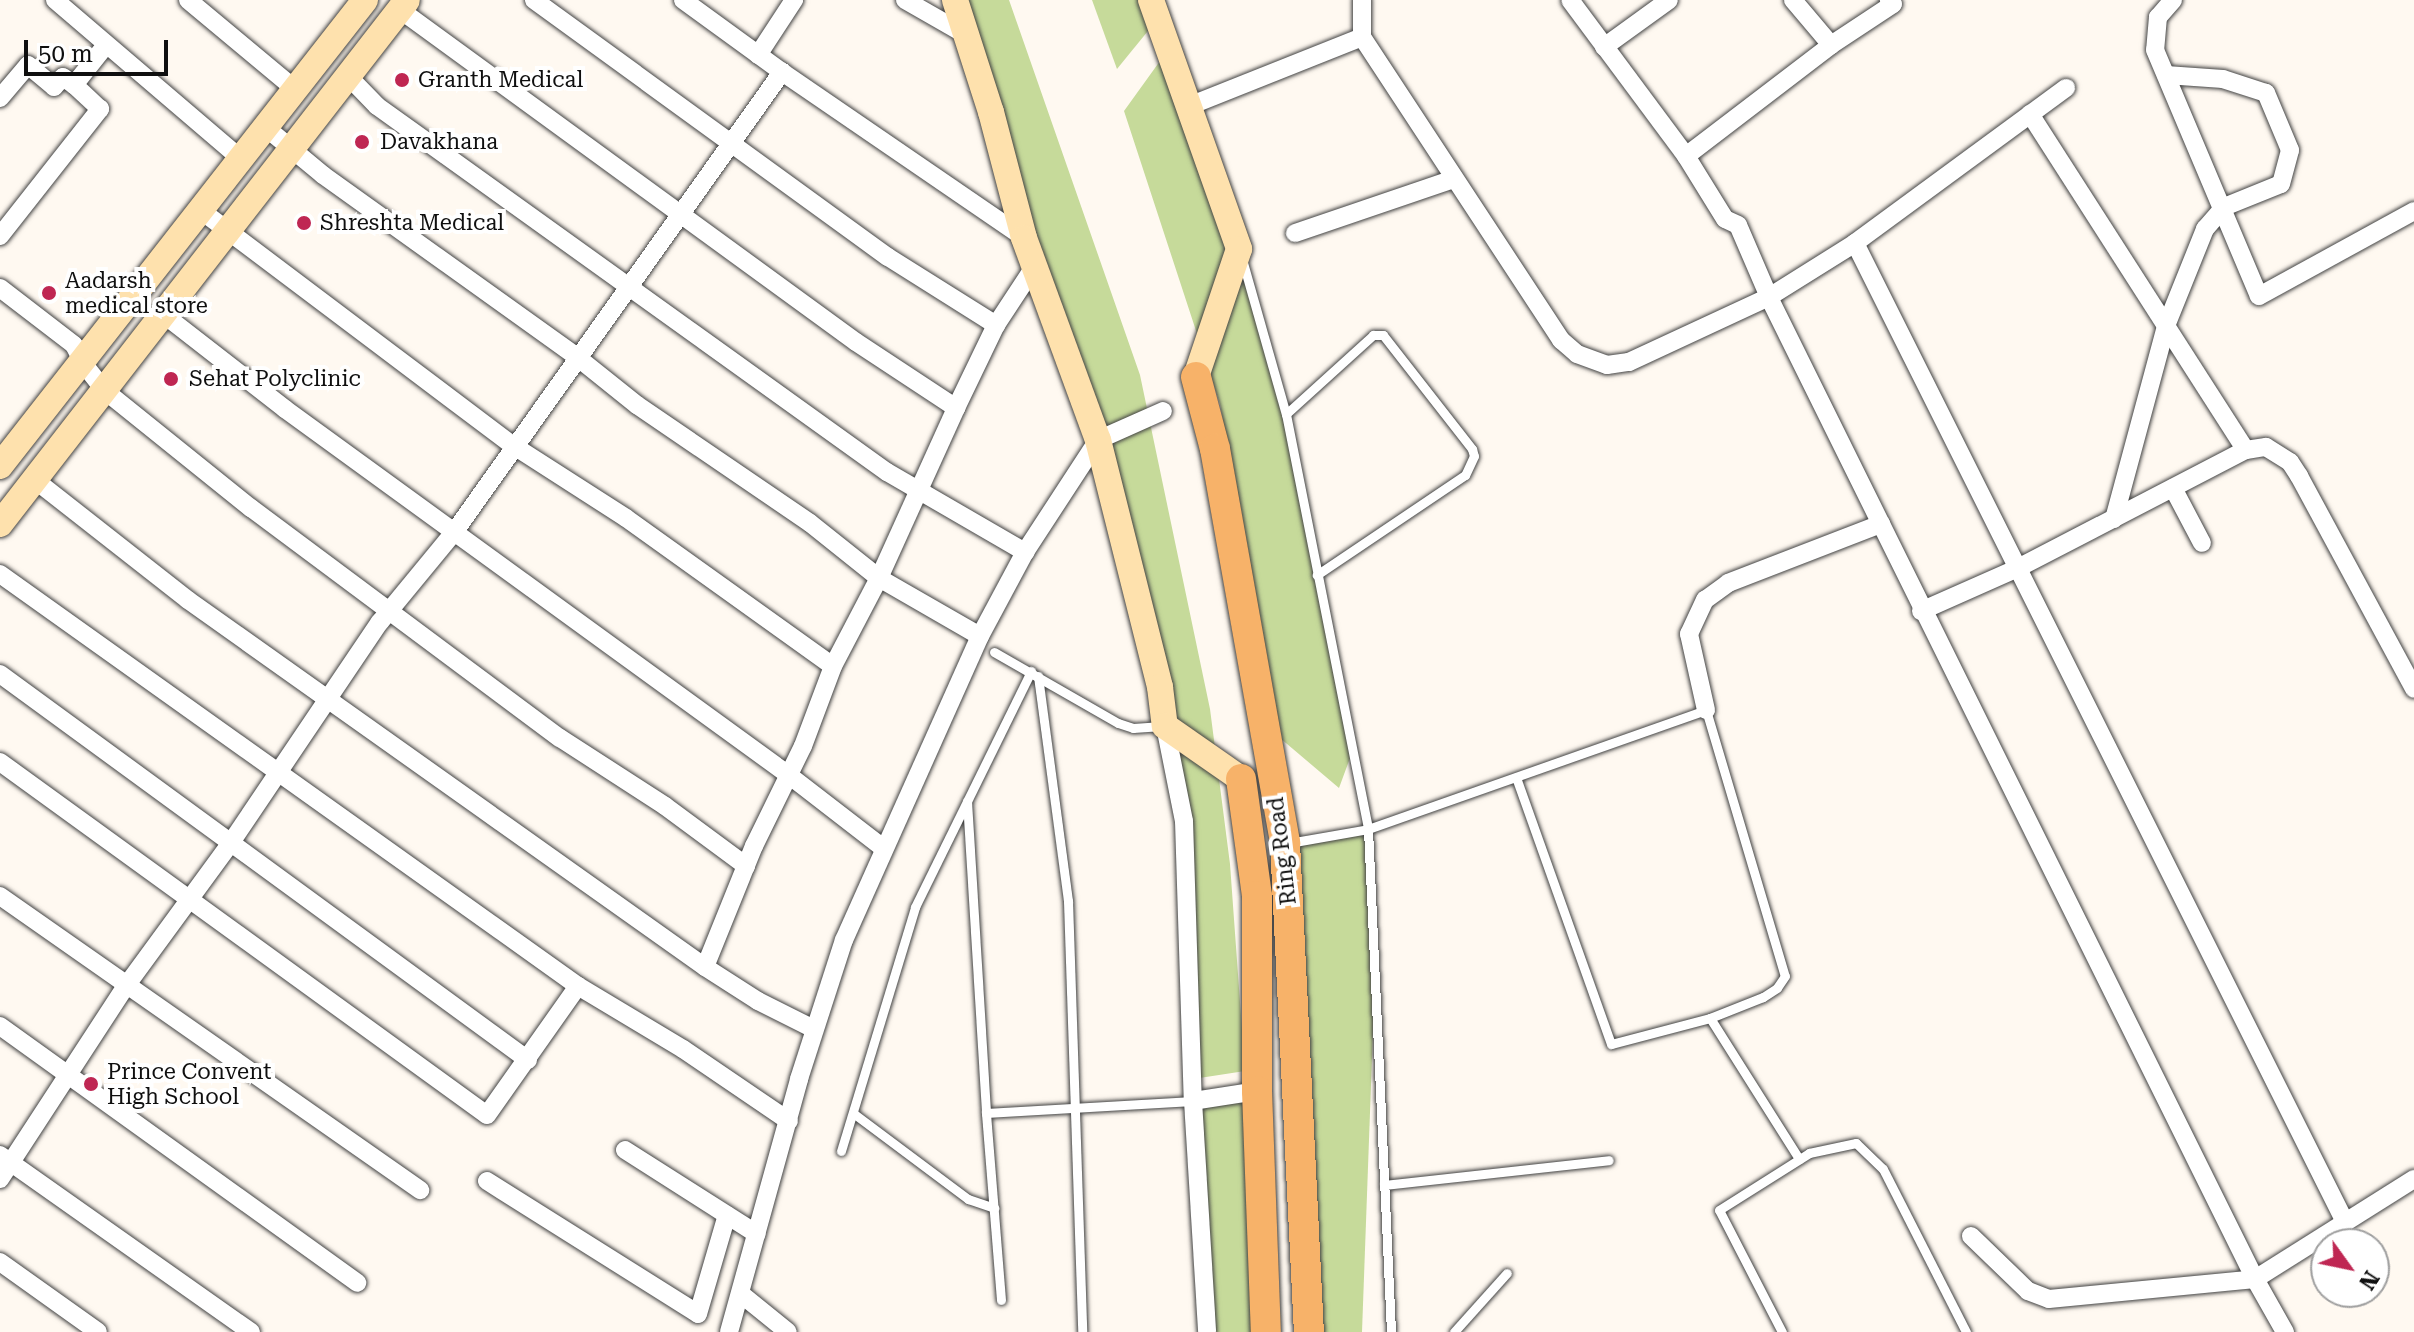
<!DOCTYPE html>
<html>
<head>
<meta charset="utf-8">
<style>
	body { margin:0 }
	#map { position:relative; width:2414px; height:1332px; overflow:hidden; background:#fff9f1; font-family:"Roboto Serif",serif }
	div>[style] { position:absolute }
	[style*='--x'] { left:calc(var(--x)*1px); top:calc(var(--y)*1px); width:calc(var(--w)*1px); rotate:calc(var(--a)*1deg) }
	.forest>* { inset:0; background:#c6da9a; transform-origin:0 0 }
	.roads { filter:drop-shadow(0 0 2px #424242) drop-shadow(0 0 2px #424242) }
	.lane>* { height:9px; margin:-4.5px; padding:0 4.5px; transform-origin:4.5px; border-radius:4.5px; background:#fff }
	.street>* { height:18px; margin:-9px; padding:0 9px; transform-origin:9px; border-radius:9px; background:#fff }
	.secondary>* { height:26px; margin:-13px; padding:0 13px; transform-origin:13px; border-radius:13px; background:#fee1ad }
	.primary>* { height:30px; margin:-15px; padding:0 15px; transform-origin:15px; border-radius:15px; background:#f7b269 }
	.dots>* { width:22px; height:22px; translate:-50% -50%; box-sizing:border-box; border:4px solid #fff; border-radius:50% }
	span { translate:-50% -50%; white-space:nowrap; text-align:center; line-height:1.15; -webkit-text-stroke:8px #fff; paint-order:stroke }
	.poi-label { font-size:22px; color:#0f0f0f }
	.left { translate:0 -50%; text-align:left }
	.street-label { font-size:22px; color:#0f0f0f }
	.north { position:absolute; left:2310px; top:1228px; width:80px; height:80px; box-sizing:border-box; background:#fff; border:2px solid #9f9f9f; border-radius:50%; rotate:123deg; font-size:22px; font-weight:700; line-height:32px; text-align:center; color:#0f0f0f }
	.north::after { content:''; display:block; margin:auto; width:28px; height:36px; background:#bf2753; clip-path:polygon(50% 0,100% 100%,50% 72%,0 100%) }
	.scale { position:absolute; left:24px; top:40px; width:144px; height:36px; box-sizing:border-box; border:4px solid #0f0f0f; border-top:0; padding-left:10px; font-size:24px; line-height:28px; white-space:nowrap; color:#0f0f0f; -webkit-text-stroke:6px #fff; paint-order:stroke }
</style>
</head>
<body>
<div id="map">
	<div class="forest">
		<div style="clip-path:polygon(955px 0,1009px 0,1140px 375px,1210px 709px,1230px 864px,1245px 1071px,1193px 1079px,1184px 821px,1098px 440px)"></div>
		<div style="clip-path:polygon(1092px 0,1142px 0,1152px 26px,1117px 69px)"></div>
		<div style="clip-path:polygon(1160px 61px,1189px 106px,1268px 332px,1353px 750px,1339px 788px,1280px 738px,1220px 404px,1124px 111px)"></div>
		<div style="clip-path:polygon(1368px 829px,1375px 975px,1362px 1332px,1309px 1332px,1285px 843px)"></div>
		<div style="left:1257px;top:1091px;width:241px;height:65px;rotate:88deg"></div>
	</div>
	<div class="roads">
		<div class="lane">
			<div style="--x:1242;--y:259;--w:161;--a:74.2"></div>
			<div style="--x:1286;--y:414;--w:423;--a:78.8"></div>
			<div style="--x:1368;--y:829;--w:358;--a:-19.4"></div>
			<div style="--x:1706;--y:710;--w:277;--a:73.5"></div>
			<div style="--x:1785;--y:976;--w:14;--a:124"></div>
			<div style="--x:1777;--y:988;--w:17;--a:147"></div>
			<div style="--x:1763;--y:997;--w:57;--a:158.4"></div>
			<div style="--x:1710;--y:1018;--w:102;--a:165.3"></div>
			<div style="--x:1611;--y:1044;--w:283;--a:-109.6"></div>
			<div style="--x:1286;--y:414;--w:118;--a:-42.2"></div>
			<div style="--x:1373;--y:335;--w:10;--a:0"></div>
			<div style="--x:1383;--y:335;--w:145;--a:52"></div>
			<div style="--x:1472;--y:449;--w:7;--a:74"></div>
			<div style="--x:1474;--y:456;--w:21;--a:115"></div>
			<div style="--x:1465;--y:475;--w:179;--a:146"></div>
			<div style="--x:994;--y:652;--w:143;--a:29.8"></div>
			<div style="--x:1118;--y:723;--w:16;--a:18"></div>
			<div style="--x:1133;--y:728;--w:29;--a:-4"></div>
			<div style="--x:1038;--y:676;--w:227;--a:82.4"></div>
			<div style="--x:1068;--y:901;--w:431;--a:88.1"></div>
			<div style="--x:967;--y:801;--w:313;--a:86.5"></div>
			<div style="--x:1289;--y:843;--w:80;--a:-10"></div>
			<div style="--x:1368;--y:829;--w:504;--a:87.38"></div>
			<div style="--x:1710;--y:1018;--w:167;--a:57.7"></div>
			<div style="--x:853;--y:1113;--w:144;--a:36.8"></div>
			<div style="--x:968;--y:1199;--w:28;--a:19"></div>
			<div style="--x:841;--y:1151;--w:255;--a:-73.1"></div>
			<div style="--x:915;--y:907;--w:263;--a:-63.8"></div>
			<div style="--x:1384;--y:1185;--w:226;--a:-6.3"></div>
			<div style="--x:1001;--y:1300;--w:188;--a:-94.6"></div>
			<div style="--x:986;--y:1113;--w:207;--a:-3.3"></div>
			<div style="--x:1454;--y:1332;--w:79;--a:-48.1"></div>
			<div style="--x:1782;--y:1332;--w:137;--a:-117.3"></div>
			<div style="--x:1719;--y:1210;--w:107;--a:-32.3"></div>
			<div style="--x:1809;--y:1153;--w:48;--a:-12"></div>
			<div style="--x:1856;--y:1143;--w:37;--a:44"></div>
			<div style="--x:1883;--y:1169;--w:183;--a:63"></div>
		</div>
		<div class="street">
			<div style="--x:55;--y:0;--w:243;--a:40.5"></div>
			<div style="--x:188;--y:0;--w:139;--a:39.8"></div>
			<div style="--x:534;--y:0;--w:437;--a:36"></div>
			<div style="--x:888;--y:257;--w:128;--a:32.2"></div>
			<div style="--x:996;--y:325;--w:73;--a:-56.7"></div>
			<div style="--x:683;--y:0;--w:122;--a:36"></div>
			<div style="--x:905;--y:0;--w:70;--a:29.8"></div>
			<div style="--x:1362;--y:0;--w:37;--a:90"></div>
			<div style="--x:1362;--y:37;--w:363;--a:56.7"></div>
			<div style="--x:1561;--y:340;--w:21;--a:41"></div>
			<div style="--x:1577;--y:354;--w:32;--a:20"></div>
			<div style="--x:1607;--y:365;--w:22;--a:-8"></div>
			<div style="--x:1629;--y:362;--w:154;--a:-24.9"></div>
			<div style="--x:1769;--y:297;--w:78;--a:-113.3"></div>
			<div style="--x:1738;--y:225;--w:14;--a:-155"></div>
			<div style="--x:1725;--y:219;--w:74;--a:-121.8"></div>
			<div style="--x:1686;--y:156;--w:194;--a:-126.6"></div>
			<div style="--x:1793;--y:0;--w:59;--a:49.8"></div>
			<div style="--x:2173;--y:0;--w:23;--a:131"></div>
			<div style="--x:2158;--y:17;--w:33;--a:95"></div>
			<div style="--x:2155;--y:50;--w:267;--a:67.1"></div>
			<div style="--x:2259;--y:296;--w:177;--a:-28.7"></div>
			<div style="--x:399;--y:9;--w:565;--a:36.08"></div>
			<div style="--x:856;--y:342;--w:120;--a:33.4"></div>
			<div style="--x:956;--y:408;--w:92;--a:-64.3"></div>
			<div style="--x:1604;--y:47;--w:80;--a:-35.9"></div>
			<div style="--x:758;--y:55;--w:66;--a:-56.8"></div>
			<div style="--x:347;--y:75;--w:43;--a:45.9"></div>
			<div style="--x:377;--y:106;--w:628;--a:35.67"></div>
			<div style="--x:887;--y:472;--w:160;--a:30.1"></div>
			<div style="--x:0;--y:98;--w:43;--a:-49.7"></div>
			<div style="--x:28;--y:65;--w:34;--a:40"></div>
			<div style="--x:54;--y:87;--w:13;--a:-48"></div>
			<div style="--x:63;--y:77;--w:14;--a:36"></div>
			<div style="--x:1189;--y:106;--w:186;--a:-21.7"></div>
			<div style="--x:2030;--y:114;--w:399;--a:57.3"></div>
			<div style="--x:264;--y:126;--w:77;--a:39.7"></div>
			<div style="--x:323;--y:175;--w:312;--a:35.6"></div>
			<div style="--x:577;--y:357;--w:77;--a:38.7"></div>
			<div style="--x:637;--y:405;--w:209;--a:34.3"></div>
			<div style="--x:810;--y:523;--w:88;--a:38.6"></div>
			<div style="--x:879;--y:578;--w:116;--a:29.9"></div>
			<div style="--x:1686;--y:156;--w:183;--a:-37.4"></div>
			<div style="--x:1831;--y:45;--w:74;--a:-33.5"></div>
			<div style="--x:1893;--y:4;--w:6;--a:-135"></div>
			<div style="--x:199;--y:209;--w:394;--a:37"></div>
			<div style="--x:514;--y:446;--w:133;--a:32.7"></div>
			<div style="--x:626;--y:518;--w:254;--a:35.6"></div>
			<div style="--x:1295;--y:233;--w:168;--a:-18.8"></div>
			<div style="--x:0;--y:236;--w:162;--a:-51.8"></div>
			<div style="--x:100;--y:109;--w:35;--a:-137"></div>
			<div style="--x:74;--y:85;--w:51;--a:-51.3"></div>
			<div style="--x:1855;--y:243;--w:262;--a:-36.3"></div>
			<div style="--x:0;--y:288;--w:93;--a:37.6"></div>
			<div style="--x:74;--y:345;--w:20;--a:63"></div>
			<div style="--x:83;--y:363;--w:34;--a:52"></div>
			<div style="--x:104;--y:390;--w:189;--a:38.8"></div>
			<div style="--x:251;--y:508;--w:385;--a:36.7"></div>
			<div style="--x:560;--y:738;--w:125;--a:32.9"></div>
			<div style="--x:665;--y:806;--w:101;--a:36.5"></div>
			<div style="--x:163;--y:314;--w:155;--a:37.9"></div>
			<div style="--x:285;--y:409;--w:624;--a:36.01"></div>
			<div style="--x:790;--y:776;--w:118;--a:37.7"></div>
			<div style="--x:35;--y:480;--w:194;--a:38.1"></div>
			<div style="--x:188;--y:600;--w:634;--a:35.37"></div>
			<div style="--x:705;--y:967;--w:131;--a:-68"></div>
			<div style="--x:754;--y:846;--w:111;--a:-63.9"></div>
			<div style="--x:803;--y:746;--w:85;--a:-69.4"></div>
			<div style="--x:833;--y:666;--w:99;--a:-62.4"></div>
			<div style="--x:879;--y:578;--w:187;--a:-65.6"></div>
			<div style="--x:2173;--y:488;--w:62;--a:62.2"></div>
			<div style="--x:2114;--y:519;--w:200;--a:-74.9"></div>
			<div style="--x:2166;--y:326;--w:105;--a:-68.1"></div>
			<div style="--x:2205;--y:229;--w:29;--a:-49"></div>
			<div style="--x:2224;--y:207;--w:61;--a:-22"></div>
			<div style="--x:2281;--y:184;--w:35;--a:-75"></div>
			<div style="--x:2290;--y:150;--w:62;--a:-112.8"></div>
			<div style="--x:2266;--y:93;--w:45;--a:-162"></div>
			<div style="--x:2223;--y:79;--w:57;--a:-176"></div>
			<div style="--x:1881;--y:524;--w:253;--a:-116.3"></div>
			<div style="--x:1769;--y:297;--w:102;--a:-32.1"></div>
			<div style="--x:1855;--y:243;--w:1093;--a:63.41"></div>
			<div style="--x:0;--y:574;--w:710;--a:35.48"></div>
			<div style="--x:578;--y:986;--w:122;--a:31"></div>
			<div style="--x:683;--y:1049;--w:128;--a:34.2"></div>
			<div style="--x:1921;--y:611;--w:104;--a:-23.9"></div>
			<div style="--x:2016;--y:569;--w:259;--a:-27.4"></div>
			<div style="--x:2246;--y:450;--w:20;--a:-9"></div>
			<div style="--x:2266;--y:447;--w:28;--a:32"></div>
			<div style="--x:2290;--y:462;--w:17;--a:57"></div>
			<div style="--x:2299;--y:476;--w:242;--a:61.6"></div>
			<div style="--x:0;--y:674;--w:654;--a:36.17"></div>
			<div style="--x:1706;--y:710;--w:78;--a:-102.6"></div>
			<div style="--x:1689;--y:634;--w:38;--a:-65"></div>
			<div style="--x:1705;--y:600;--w:29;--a:-36"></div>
			<div style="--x:1728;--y:583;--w:164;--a:-21.1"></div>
			<div style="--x:1881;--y:524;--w:843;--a:63.65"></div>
			<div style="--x:2255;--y:1279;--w:61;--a:60.5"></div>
			<div style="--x:1165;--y:726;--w:97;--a:78.7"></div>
			<div style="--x:1184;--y:821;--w:280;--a:88.2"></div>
			<div style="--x:1193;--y:1101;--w:231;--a:86.5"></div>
			<div style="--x:0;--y:762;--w:601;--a:35.94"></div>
			<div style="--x:487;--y:1115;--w:158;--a:-54.8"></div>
			<div style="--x:0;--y:896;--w:513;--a:34.99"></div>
			<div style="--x:705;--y:967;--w:63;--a:32.7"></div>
			<div style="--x:758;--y:1001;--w:63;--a:26.6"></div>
			<div style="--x:0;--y:1026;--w:440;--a:35.7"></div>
			<div style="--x:1193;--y:1101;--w:65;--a:-8.9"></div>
			<div style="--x:625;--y:1150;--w:156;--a:32.5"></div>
			<div style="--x:0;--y:1155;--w:307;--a:35.2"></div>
			<div style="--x:0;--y:1179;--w:230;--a:-56.9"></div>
			<div style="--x:126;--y:986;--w:176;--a:-53.8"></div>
			<div style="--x:230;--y:844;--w:268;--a:-56"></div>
			<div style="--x:380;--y:622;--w:118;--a:-50.5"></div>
			<div style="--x:455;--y:531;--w:564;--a:-54.53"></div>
			<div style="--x:782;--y:72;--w:293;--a:34.4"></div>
			<div style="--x:487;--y:1181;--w:249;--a:32.2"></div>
			<div style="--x:698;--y:1314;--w:103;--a:-73.7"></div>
			<div style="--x:1971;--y:1236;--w:79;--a:44"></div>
			<div style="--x:2028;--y:1291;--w:22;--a:21"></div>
			<div style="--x:2049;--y:1299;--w:207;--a:-5.5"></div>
			<div style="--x:2255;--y:1279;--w:188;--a:-32.2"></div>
			<div style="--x:0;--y:1262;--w:120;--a:35.5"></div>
			<div style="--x:741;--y:1294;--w:60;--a:39"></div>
			<div style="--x:729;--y:1332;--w:263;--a:-74.5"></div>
			<div style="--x:799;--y:1079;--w:146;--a:-72.1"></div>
			<div style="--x:844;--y:940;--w:333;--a:-65.9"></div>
			<div style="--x:980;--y:636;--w:95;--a:-61.8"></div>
			<div style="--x:1025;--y:552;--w:134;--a:-56.9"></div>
			<div style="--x:1098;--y:440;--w:71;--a:-24"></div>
		</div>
		<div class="secondary">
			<div style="--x:955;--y:0;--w:118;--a:72.2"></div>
			<div style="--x:991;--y:112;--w:130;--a:75.3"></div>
			<div style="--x:1024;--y:238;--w:215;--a:69.9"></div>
			<div style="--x:1098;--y:440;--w:255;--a:75.9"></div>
			<div style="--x:1160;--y:687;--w:39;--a:83"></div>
			<div style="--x:1165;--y:726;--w:93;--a:34.9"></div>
			<div style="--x:1151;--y:0;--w:264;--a:70.5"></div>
			<div style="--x:1239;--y:249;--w:135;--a:108.6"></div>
			<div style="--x:0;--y:466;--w:592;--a:-51.93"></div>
			<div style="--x:0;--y:524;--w:663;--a:-52.16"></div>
		</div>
		<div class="primary">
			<div style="--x:1196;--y:377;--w:74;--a:75.2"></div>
			<div style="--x:1215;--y:449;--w:400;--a:79.9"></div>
			<div style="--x:1285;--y:843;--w:490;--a:87.2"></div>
			<div style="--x:1241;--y:779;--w:118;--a:82.2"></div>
			<div style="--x:1257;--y:896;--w:195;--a:90"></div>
			<div style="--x:1257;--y:1091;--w:241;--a:87.9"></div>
		</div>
	</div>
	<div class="dots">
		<div style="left:402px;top:80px;background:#bf2753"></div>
		<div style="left:362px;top:142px;background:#bf2753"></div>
		<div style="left:304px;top:223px;background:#bf2753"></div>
		<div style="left:49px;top:293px;background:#bf2753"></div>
		<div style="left:171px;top:379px;background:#bf2753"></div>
		<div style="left:91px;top:1084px;background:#bf2753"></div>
	</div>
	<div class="poi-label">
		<span class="left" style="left:418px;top:80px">Granth Medical</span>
		<span class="left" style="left:380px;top:142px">Davakhana</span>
		<span class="left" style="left:320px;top:223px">Shreshta Medical</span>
		<span class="left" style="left:65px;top:293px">Aadarsh<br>medical store</span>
		<span class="left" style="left:189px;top:379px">Sehat Polyclinic</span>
		<span class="left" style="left:107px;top:1084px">Prince Convent<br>High School</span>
	</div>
	<div class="street-label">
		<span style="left:1282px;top:851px;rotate:-97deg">Ring Road</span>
	</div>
	<div class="north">N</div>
	<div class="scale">50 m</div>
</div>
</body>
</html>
